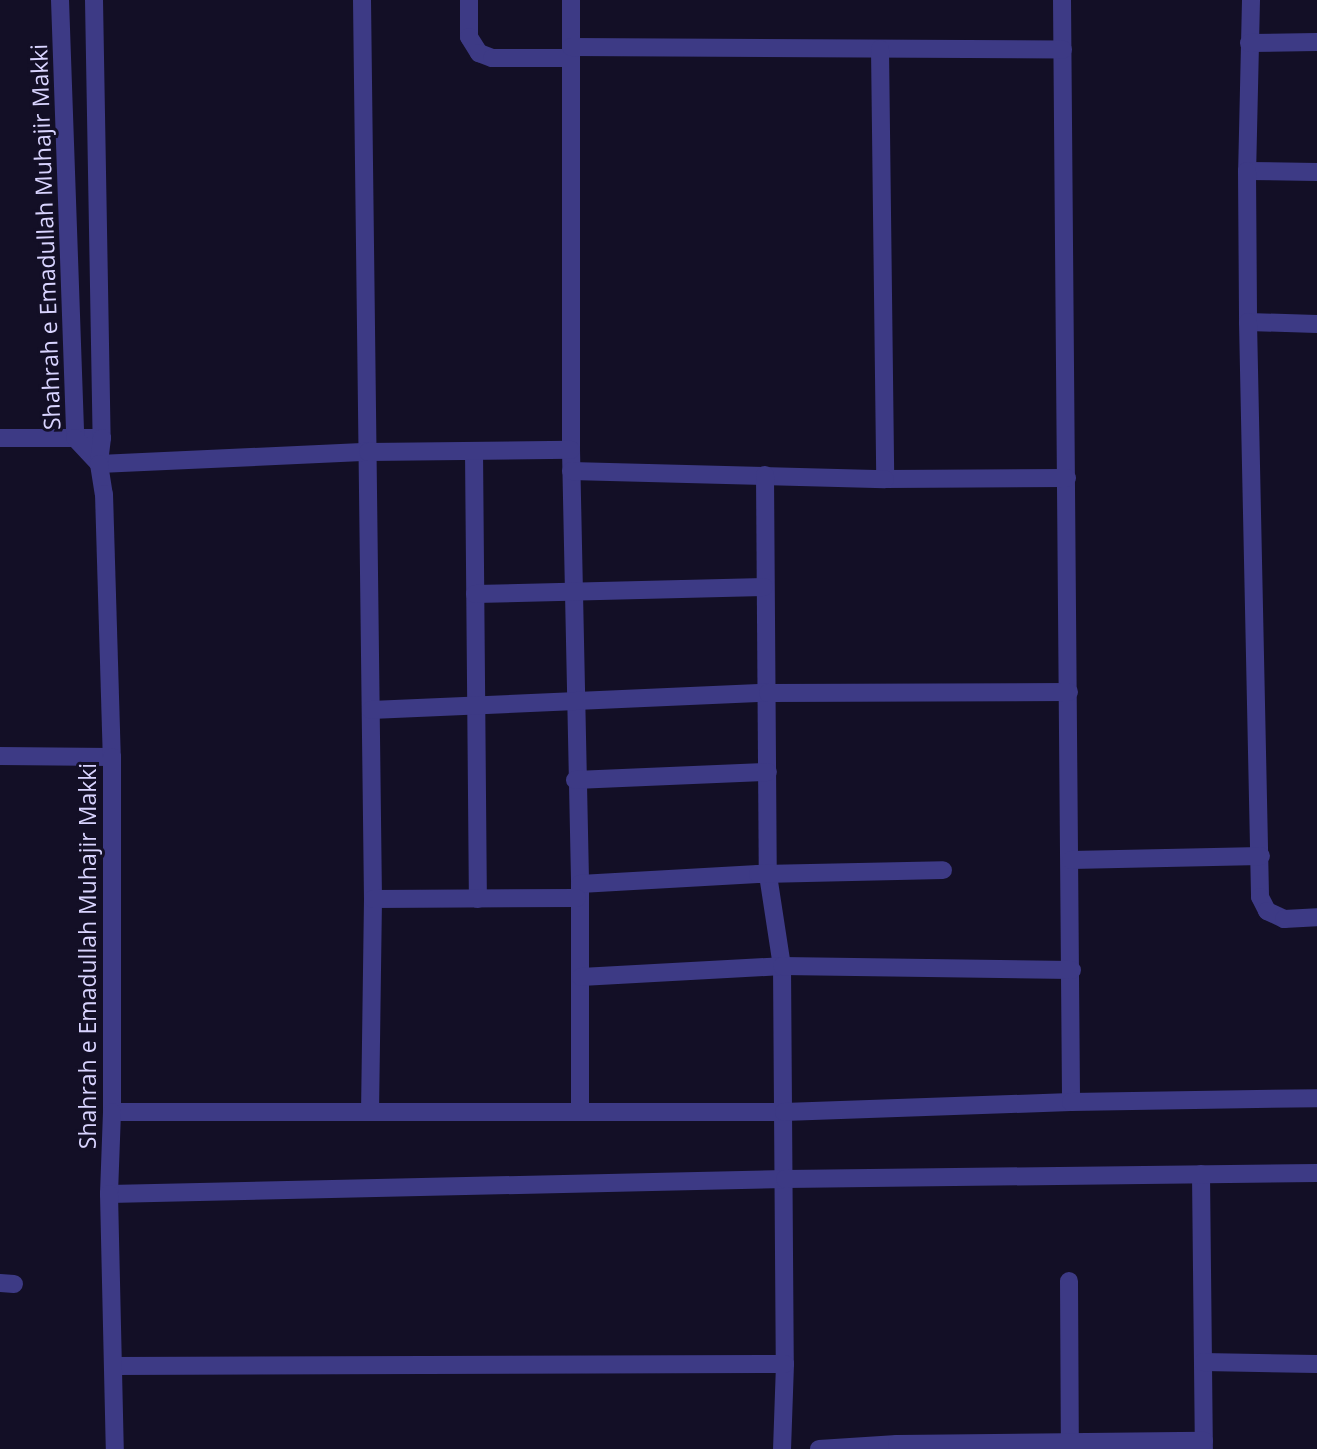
<!DOCTYPE html>
<html>
<head>
<meta charset="utf-8">
<style>
	body { margin:0 }
	#map { position:relative; width:1317px; height:1449px; overflow:hidden; background:#130f26; font-family:"Open Sans",sans-serif }
	div>[style] { position:absolute }
	[style*='--x'] { left:calc(var(--x)*1px); top:calc(var(--y)*1px); width:calc(var(--w)*1px); rotate:calc(var(--a)*1deg) }
	.minor>* { height:18px; margin:-9px; padding:0 9px; transform-origin:9px; border-radius:9px; background:#3d3a85 }
	.tertiary>* { height:18px; margin:-9px; padding:0 9px; transform-origin:9px; border-radius:9px; background:#3d3a85 }
	span { translate:-50% -50%; white-space:nowrap; text-align:center; line-height:1.15; -webkit-text-stroke:6px #130f26; paint-order:stroke }
	.street-label { font-size:23px; color:#d9d4ff }
</style>
</head>
<body>
<div id="map">
	<div class="minor">
		<div style="--x:362;--y:0;--w:899;--a:89.3"></div>
		<div style="--x:373;--y:899;--w:213;--a:90.8"></div>
		<div style="--x:469;--y:0;--w:37;--a:90"></div>
		<div style="--x:469;--y:37;--w:19;--a:58"></div>
		<div style="--x:479;--y:53;--w:14;--a:21"></div>
		<div style="--x:492;--y:58;--w:79;--a:0"></div>
		<div style="--x:571;--y:0;--w:450;--a:90"></div>
		<div style="--x:571;--y:450;--w:434;--a:88.8"></div>
		<div style="--x:580;--y:884;--w:227;--a:90"></div>
		<div style="--x:1062;--y:0;--w:1102;--a:89.53"></div>
		<div style="--x:1251;--y:0;--w:171;--a:91.3"></div>
		<div style="--x:1247;--y:171;--w:70;--a:0.8"></div>
		<div style="--x:1249;--y:43;--w:68;--a:-0.8"></div>
		<div style="--x:571;--y:47;--w:492;--a:0.3"></div>
		<div style="--x:880;--y:49;--w:430;--a:89.3"></div>
		<div style="--x:885;--y:479;--w:182;--a:-0.3"></div>
		<div style="--x:1247;--y:171;--w:151;--a:89.6"></div>
		<div style="--x:1317;--y:324;--w:69;--a:-178.3"></div>
		<div style="--x:1248;--y:322;--w:575;--a:88.8"></div>
		<div style="--x:1260;--y:897;--w:16;--a:63"></div>
		<div style="--x:1267;--y:911;--w:19;--a:25"></div>
		<div style="--x:1284;--y:919;--w:33;--a:-3"></div>
		<div style="--x:0;--y:438;--w:102;--a:0"></div>
		<div style="--x:474;--y:451;--w:448;--a:89.5"></div>
		<div style="--x:99;--y:464;--w:269;--a:-2.6"></div>
		<div style="--x:368;--y:452;--w:203;--a:-0.6"></div>
		<div style="--x:571;--y:471;--w:314;--a:1.5"></div>
		<div style="--x:765;--y:475;--w:400;--a:89.6"></div>
		<div style="--x:768;--y:875;--w:92;--a:81.3"></div>
		<div style="--x:782;--y:966;--w:398;--a:89.6"></div>
		<div style="--x:785;--y:1364;--w:85;--a:92"></div>
		<div style="--x:475;--y:594;--w:289;--a:-1.4"></div>
		<div style="--x:371;--y:710;--w:397;--a:-2.5"></div>
		<div style="--x:768;--y:693;--w:301;--a:-0.2"></div>
		<div style="--x:0;--y:756;--w:112;--a:0.5"></div>
		<div style="--x:575;--y:780;--w:193;--a:-2.4"></div>
		<div style="--x:1071;--y:860;--w:190;--a:-1.2"></div>
		<div style="--x:580;--y:884;--w:178;--a:-3.2"></div>
		<div style="--x:758;--y:874;--w:185;--a:-1.2"></div>
		<div style="--x:373;--y:899;--w:204;--a:-0.3"></div>
		<div style="--x:581;--y:977;--w:201;--a:-3.1"></div>
		<div style="--x:782;--y:966;--w:290;--a:0.8"></div>
		<div style="--x:112;--y:1112;--w:672;--a:0"></div>
		<div style="--x:784;--y:1112;--w:287;--a:-2"></div>
		<div style="--x:1071;--y:1102;--w:246;--a:-0.9"></div>
		<div style="--x:1201;--y:1174;--w:275;--a:89.4"></div>
		<div style="--x:109;--y:1194;--w:676;--a:-1.27"></div>
		<div style="--x:785;--y:1179;--w:532;--a:-0.65"></div>
		<div style="--x:1069;--y:1281;--w:168;--a:89.7"></div>
		<div style="--x:0;--y:1283;--w:14;--a:4"></div>
		<div style="--x:1203;--y:1362;--w:114;--a:1"></div>
		<div style="--x:114;--y:1366;--w:671;--a:-0.17"></div>
		<div style="--x:819;--y:1449;--w:78;--a:-3.7"></div>
		<div style="--x:897;--y:1444;--w:307;--a:-0.6"></div>
	</div>
	<div class="tertiary">
		<div style="--x:60;--y:0;--w:438;--a:88"></div>
		<div style="--x:75;--y:438;--w:35;--a:47"></div>
		<div style="--x:94;--y:0;--w:438;--a:89"></div>
		<div style="--x:102;--y:438;--w:26;--a:97"></div>
		<div style="--x:99;--y:464;--w:30;--a:81"></div>
		<div style="--x:104;--y:494;--w:263;--a:88.3"></div>
		<div style="--x:112;--y:757;--w:355;--a:90"></div>
		<div style="--x:112;--y:1112;--w:82;--a:92.1"></div>
		<div style="--x:109;--y:1194;--w:255;--a:88.7"></div>
	</div>
	<div class="street-label">
		<span style="left:45px;top:237px;rotate:-92deg">Shahrah e Emadullah Muhajir Makki</span>
		<span style="left:87px;top:956px;rotate:-90deg">Shahrah e Emadullah Muhajir Makki</span>
	</div>
</div>
</body>
</html>
